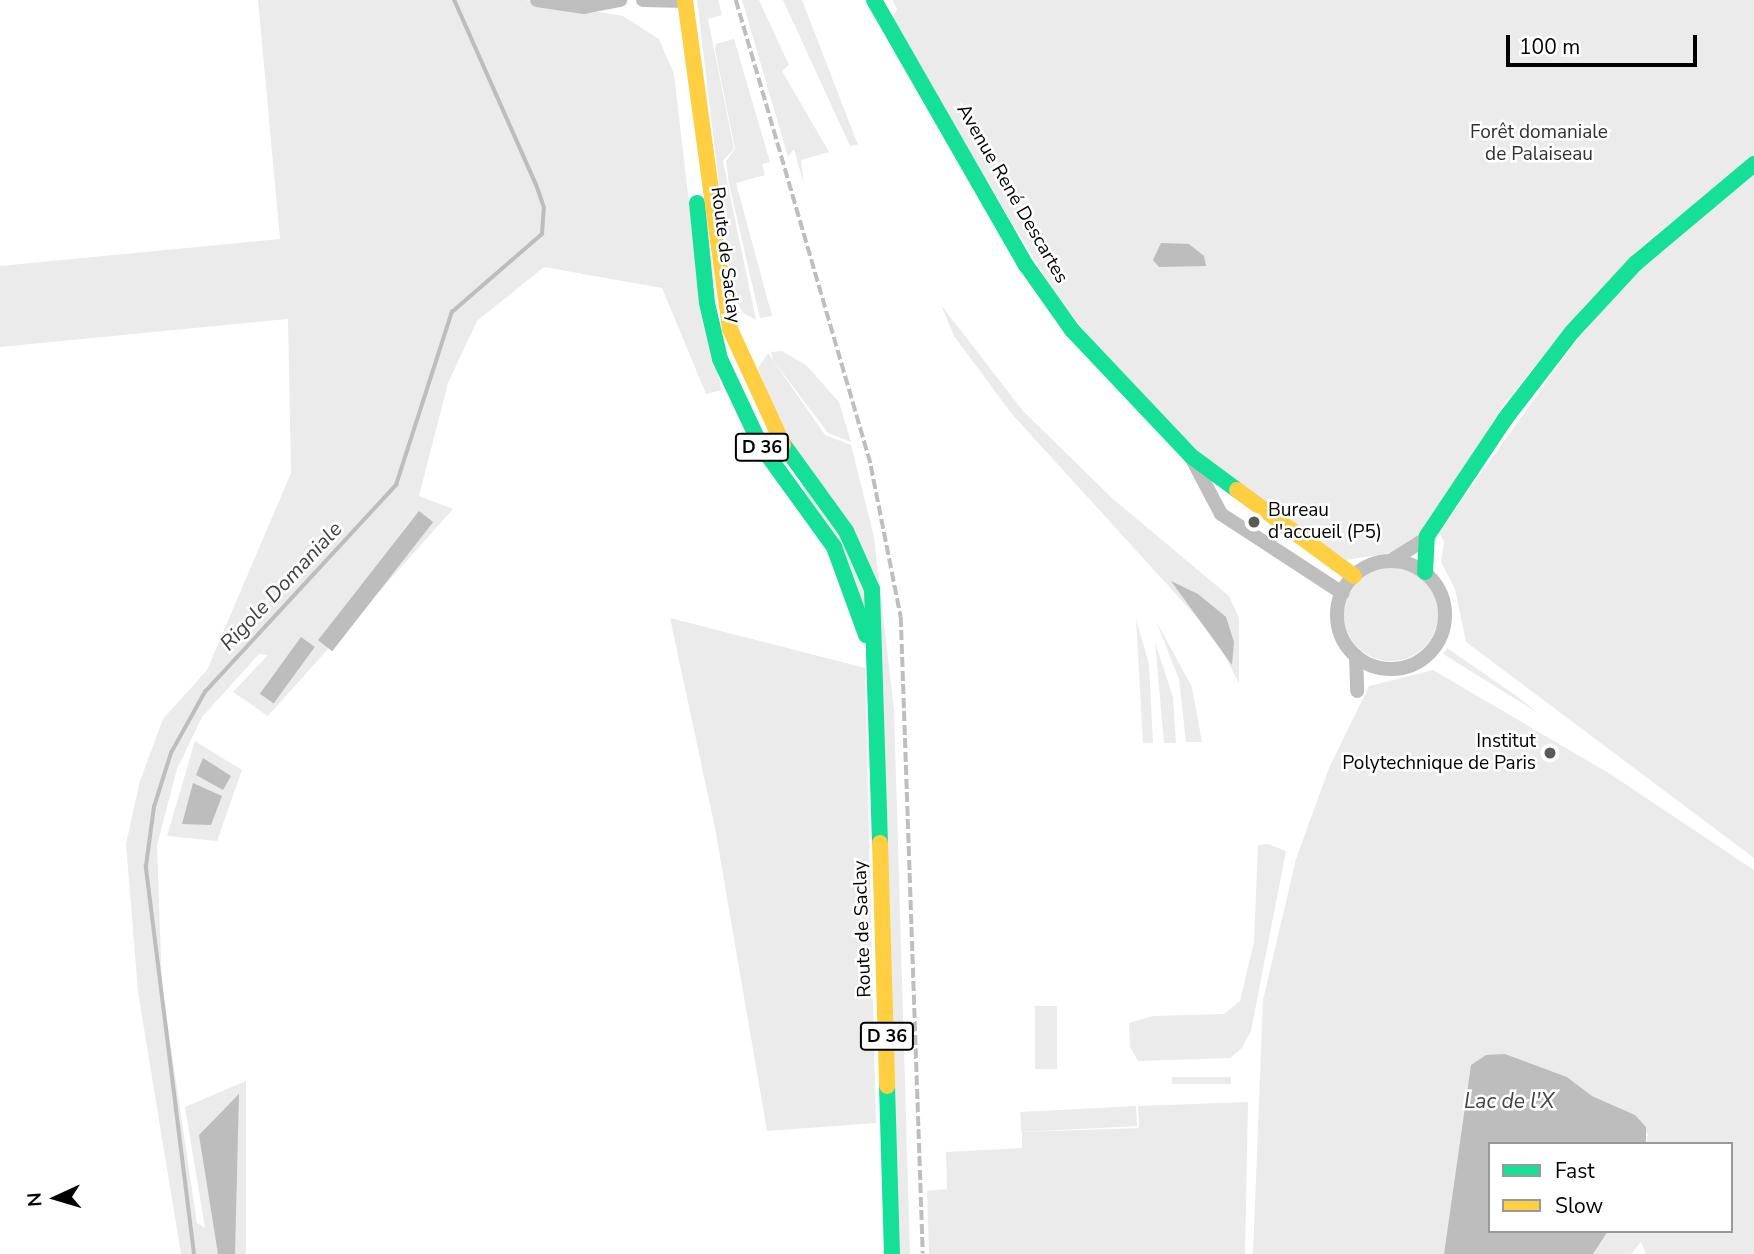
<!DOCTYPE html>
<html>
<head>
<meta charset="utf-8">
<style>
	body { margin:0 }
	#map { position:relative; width:1754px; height:1254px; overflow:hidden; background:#fff; font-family:"Nunito Sans",sans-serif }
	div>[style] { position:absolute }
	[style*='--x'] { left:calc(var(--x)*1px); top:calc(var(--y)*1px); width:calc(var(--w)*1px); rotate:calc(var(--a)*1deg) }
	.green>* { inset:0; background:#ebebeb; transform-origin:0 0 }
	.round { border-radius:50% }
	.water>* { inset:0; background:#bdbdbd; transform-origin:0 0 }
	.stream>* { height:3.5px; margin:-1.75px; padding:0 1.75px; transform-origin:1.75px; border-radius:1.75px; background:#bdbdbd }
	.street>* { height:14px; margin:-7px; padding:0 7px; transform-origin:7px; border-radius:7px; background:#bebebe }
	.street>.ring { margin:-7px; padding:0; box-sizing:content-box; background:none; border:14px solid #bebebe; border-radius:50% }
	.fast>* { height:16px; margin:-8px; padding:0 8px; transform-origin:8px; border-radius:8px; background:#16e098 }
	.slow>* { height:16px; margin:-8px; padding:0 8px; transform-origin:8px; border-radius:8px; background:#ffcf43 }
	.rail>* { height:3.5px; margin-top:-1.75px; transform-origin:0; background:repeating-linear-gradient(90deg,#bebebe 0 10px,transparent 0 13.5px) }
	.dots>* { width:19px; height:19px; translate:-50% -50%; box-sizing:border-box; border:4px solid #fff; border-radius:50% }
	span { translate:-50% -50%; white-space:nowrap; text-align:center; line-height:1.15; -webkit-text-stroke:5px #fff; paint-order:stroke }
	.shield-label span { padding:2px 5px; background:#fff; border:2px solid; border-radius:5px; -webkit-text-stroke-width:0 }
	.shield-label { font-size:18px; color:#000; font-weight:700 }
	.park-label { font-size:19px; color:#313131 }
	.street-label { font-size:19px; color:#000 }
	.poi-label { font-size:19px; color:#000 }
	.left { translate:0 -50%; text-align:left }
	.right { translate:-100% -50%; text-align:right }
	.water-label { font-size:21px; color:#424242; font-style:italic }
	.legend { position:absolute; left:1488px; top:1142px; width:245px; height:91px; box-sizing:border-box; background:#fff; border:2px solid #999; margin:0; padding:9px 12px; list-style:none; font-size:21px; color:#000 }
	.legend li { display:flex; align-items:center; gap:14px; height:35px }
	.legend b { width:35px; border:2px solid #999 }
	.north { position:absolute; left:21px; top:1163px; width:70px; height:70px; -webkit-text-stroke:5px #fff; paint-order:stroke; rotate:266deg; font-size:19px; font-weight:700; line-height:28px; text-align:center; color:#000 }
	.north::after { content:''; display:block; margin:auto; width:24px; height:32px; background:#000; clip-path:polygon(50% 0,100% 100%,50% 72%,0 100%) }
	.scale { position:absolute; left:1506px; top:35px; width:191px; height:32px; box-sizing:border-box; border:4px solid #000; border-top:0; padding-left:9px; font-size:21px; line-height:24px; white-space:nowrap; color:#000; -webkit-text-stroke:5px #fff; paint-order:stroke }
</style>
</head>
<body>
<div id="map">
	<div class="green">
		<div style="clip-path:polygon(258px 0,525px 0,623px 16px,659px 39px,674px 74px,699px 289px,722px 390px,706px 394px,662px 288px,544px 267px,477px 321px,448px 383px,419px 496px,453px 509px,268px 716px,233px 692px,268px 655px,259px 654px,202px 717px,177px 769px,157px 845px,162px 987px,197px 1223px,205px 1228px,185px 1107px,246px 1081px,246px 1254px,181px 1254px,138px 992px,126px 844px,140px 781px,163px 719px,207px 670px,291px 473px,288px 319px,0 347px,0 266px,280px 239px)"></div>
		<div style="clip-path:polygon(697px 0,718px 0,722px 15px,708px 19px,734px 149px,723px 161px,756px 320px,743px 313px,732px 293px)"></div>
		<div style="clip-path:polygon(742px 0,759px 0,789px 65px,782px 71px,829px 152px,801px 160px,804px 185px,794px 149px,788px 157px)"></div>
		<div style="clip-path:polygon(783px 0,802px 0,858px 145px,850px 146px)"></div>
		<div style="clip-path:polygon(892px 0,1754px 0,1754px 164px,1650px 238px,1585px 305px,1506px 401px,1418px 540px,1391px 553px,1346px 560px,1232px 482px,1130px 388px,1055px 294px,891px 21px,897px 9px)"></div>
		<div style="clip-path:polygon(734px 39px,770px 162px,762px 164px,765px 175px,736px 183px,772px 316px,760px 318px,729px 184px,726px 161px,735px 149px,715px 50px,716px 44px)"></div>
		<div style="clip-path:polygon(1754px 174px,1754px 858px,1466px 642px,1455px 589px,1441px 562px,1444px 542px,1439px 532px,1578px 338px,1637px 271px)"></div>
		<div style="clip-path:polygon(941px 305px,1023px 411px,1113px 499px,1229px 596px,1239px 618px,1239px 683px,1214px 636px,1011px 413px,954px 336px)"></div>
		<div style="clip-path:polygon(782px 351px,806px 365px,839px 402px,851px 442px,828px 433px,773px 360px,771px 352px)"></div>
		<div style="clip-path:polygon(768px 353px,825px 435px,851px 445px,874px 537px,894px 709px,910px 1254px,896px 1254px,882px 670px,776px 423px,758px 368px)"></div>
		<div class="round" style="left:1344px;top:567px;width:94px;height:94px"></div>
		<div style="clip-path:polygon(670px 618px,865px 668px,876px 1123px,767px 1131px,715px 828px)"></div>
		<div style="clip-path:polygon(1136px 619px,1149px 664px,1153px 743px,1143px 743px)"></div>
		<div style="clip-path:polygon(1156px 621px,1192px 687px,1202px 742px,1186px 742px,1179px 679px)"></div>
		<div style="clip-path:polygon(1155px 642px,1173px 697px,1176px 743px,1164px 743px)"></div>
		<div style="clip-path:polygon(1447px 648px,1518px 697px,1538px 713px,1443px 654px)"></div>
		<div style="clip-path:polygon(1433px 670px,1612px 775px,1754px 870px,1754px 1254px,1646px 1254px,1641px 1242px,1631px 1254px,1593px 1254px,1607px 1231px,1731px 1231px,1731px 1144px,1646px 1144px,1648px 1135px,1635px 1115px,1592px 1096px,1567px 1077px,1505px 1054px,1444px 1254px,1253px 1254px,1263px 1000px,1296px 859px,1329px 768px,1369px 686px)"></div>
		<div style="clip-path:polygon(195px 741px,242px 770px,217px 841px,167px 836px)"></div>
		<div style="clip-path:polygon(1268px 844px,1286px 851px,1251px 1031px,1242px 1048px,1230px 1058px,1138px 1061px,1130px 1047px,1129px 1023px,1153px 1016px,1224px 1014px,1240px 1001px,1254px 942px,1258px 845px)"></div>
		<div style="left:1035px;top:1006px;width:22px;height:63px"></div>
		<div style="left:1231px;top:1077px;width:7px;height:59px;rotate:90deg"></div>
		<div style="clip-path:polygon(1248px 1102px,1245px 1254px,929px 1254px,927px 1191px,947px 1189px,946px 1152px,1022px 1148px,1022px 1132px,1139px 1128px,1138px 1106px)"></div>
		<div style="left:1136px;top:1106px;width:20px;height:116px;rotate:87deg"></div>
	</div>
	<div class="water">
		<div style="clip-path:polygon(1161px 243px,1189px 244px,1204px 256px,1206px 266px,1159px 267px,1153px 260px)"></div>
		<div style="left:419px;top:511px;width:18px;height:164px;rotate:38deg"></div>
		<div style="clip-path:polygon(1171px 581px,1198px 594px,1226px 617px,1234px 642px,1232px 665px)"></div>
		<div style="left:301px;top:637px;width:17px;height:70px;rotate:36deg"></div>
		<div style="clip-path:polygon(203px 758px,231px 776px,223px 790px,196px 775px)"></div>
		<div style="clip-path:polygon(193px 783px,222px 796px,211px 825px,182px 824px)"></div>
		<div style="clip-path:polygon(1505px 1054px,1567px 1077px,1592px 1096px,1635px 1115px,1646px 1127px,1646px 1144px,1490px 1144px,1490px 1231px,1608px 1231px,1593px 1254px,1444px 1254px,1471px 1065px,1486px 1055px)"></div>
		<div style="clip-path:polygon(239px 1094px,235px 1254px,218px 1254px,199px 1135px)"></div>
	</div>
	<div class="stream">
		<div style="--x:194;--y:1254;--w:391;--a:-97.1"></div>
		<div style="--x:146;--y:866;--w:60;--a:-82.3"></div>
		<div style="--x:154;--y:807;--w:57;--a:-72.5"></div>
		<div style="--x:171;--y:753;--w:70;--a:-60.9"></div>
		<div style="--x:205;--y:692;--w:282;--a:-47.3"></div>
		<div style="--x:396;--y:485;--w:182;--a:-72.1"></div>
		<div style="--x:452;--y:312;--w:119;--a:-40.9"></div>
		<div style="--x:542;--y:234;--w:26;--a:-86"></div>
		<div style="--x:544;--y:208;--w:24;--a:-109"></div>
		<div style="--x:536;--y:185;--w:202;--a:-113.9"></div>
	</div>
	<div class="street">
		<div style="--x:537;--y:0;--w:48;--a:8.5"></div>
		<div style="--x:584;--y:7;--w:37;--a:-11"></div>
		<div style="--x:643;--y:0;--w:42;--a:1.4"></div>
		<div style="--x:1191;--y:457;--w:64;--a:62.2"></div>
		<div style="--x:1221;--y:514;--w:145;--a:33.1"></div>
		<div style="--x:1392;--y:560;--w:40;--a:-32"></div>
		<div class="ring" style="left:1337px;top:561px;width:94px;height:94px"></div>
		<div style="--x:1356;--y:656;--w:35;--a:88"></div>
	</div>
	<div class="fast">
		<div style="--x:874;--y:0;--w:305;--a:60.2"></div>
		<div style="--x:1026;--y:265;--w:80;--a:54.7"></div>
		<div style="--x:1072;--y:330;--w:173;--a:46.6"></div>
		<div style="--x:1191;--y:456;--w:57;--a:36.5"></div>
		<div style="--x:697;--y:203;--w:100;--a:84.3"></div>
		<div style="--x:707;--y:303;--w:57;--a:76.9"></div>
		<div style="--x:720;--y:359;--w:96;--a:64.8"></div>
		<div style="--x:761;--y:446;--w:125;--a:54.1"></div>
		<div style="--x:834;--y:547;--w:94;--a:70"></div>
		<div style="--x:783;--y:444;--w:107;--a:54.1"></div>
		<div style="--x:846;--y:531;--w:64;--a:65.9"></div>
		<div style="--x:872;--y:589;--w:254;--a:88.2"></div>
		<div style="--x:1425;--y:572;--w:36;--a:-87"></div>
		<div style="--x:1427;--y:536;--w:141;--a:-56.3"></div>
		<div style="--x:1505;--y:419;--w:110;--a:-52.4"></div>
		<div style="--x:1572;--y:332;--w:94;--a:-47.2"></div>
		<div style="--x:1636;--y:263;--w:154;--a:-40"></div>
		<div style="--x:887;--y:1086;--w:168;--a:88.3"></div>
	</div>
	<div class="slow">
		<div style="--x:685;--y:0;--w:332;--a:82.2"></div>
		<div style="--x:730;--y:329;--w:127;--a:65.3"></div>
		<div style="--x:1237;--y:490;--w:145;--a:36.3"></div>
		<div style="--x:880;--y:843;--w:243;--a:88.3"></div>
	</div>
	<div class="rail">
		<div style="--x:736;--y:0;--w:485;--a:73.8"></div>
		<div style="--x:871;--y:466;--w:154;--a:78.8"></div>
		<div style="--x:901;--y:617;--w:637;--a:88.02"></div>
	</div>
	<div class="dots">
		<div style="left:1254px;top:522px;background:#595959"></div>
		<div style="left:1550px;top:753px;background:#595959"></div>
	</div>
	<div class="shield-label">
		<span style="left:762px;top:447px">D 36</span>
		<span style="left:887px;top:1036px">D 36</span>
	</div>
	<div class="park-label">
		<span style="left:1539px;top:144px">Forêt domaniale<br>de Palaiseau</span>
	</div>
	<div class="street-label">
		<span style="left:1012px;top:194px;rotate:60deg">Avenue René Descartes</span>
		<span style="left:725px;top:255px;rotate:83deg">Route de Saclay</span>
		<span style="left:863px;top:929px;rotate:-92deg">Route de Saclay</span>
	</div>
	<div class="poi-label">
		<span class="left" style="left:1268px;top:522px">Bureau<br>d'accueil (P5)</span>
		<span class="right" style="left:1536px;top:753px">Institut<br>Polytechnique de Paris</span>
	</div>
	<div class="water-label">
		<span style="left:281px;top:586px;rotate:-47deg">Rigole Domaniale</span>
		<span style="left:1509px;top:1101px">Lac de l'X</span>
	</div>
	<ul class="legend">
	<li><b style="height:9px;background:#16e098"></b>Fast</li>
	<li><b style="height:9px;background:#ffcf43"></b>Slow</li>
	</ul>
	<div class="north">N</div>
	<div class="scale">100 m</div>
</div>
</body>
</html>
